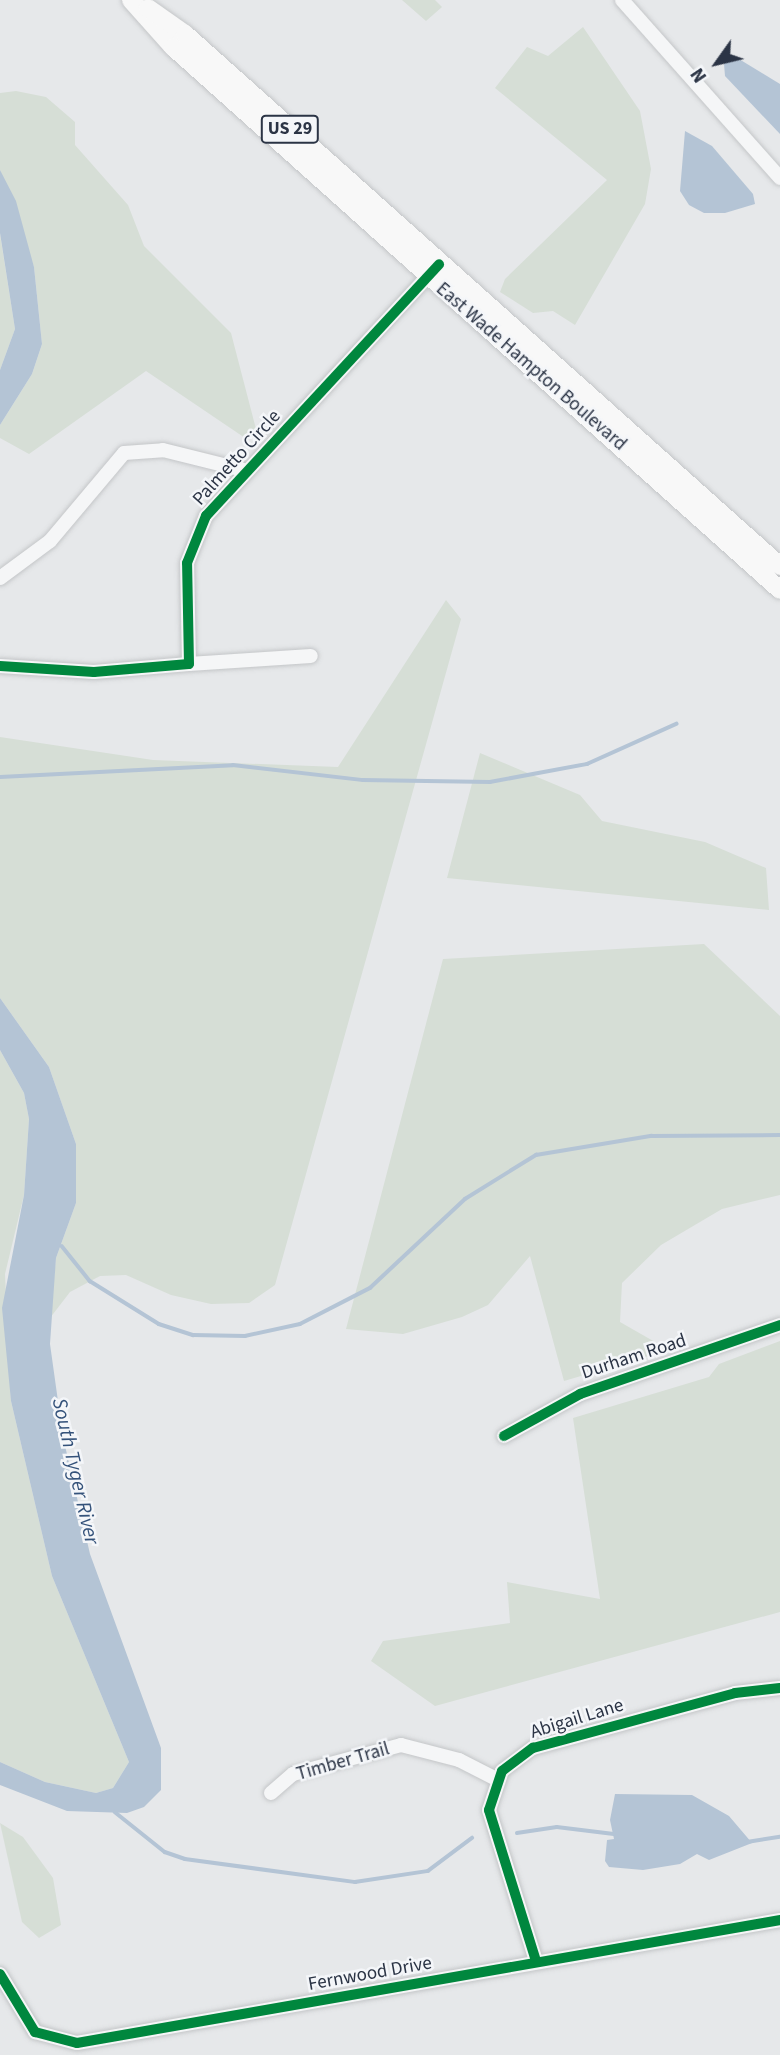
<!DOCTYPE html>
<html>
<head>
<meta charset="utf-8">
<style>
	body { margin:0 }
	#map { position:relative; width:780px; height:2055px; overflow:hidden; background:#e6e8ea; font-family:"Source Sans 3",sans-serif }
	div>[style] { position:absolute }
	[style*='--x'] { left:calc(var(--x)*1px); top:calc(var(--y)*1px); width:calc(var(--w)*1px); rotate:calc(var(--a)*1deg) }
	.green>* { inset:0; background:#d6ded6 }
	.water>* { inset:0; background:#b4c4d5 }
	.stream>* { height:3.5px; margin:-1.75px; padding:0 1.75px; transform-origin:1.75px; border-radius:1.75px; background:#b4c4d5 }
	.roads { filter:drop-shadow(0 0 2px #c4c6c8) drop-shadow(0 0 2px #c4c6c8) }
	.minor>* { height:14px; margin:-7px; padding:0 7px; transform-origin:7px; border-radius:7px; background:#f5f6f7 }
	.major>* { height:18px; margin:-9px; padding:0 9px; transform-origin:9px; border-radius:9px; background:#f8f8f8 }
	.cycleway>* { height:10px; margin:-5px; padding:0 5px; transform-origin:5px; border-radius:5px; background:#00873e }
	span { translate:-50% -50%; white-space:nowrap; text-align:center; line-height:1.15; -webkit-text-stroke:5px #f4f6f9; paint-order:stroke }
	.shield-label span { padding:2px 5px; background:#f4f6f9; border:2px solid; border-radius:5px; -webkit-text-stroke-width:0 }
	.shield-label { font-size:18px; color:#2b3445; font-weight:700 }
	.street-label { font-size:19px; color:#2b3445 }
	.water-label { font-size:21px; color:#34527a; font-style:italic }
	.north { position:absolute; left:682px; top:28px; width:70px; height:70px; -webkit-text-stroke:5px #f4f6f9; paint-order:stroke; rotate:236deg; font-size:19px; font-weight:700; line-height:28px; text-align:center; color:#2b3445 }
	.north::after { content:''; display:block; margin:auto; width:24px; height:32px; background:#2b3445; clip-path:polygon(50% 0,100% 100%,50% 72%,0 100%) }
</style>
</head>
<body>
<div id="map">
	<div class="green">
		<div style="clip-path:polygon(402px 0,435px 0,442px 7px,426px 21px)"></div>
		<div style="clip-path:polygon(583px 27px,640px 111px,651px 169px,645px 204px,575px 325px,553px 311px,533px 313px,500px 292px,505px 279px,607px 180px,495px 88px,527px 47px,548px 56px)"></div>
		<div style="clip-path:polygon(16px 91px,46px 97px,75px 122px,75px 145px,128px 205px,144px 246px,231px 333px,256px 429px,248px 440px,146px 371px,29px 454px,0 438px,0 425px,32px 374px,42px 344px,34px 267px,0 170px,0 93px)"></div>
		<div style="clip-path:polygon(0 234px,15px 329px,0 370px)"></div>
		<div style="clip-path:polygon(446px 600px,461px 619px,275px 1285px,249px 1303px,211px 1304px,171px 1295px,126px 1275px,100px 1276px,70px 1292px,50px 1318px,56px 1258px,76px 1203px,76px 1144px,49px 1067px,0 998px,0 737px,153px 760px,338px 767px)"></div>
		<div style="clip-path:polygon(480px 753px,580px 795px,602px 821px,705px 842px,766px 868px,769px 910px,447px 878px)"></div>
		<div style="clip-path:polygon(704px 944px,780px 1016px,780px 1195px,722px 1209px,661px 1245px,622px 1283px,620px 1322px,669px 1350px,564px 1381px,530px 1256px,488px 1305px,462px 1317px,403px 1334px,346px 1329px,443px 959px)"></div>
		<div style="clip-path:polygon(0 1050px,24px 1093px,29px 1119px,24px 1195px,5px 1274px,11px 1401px,52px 1576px,129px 1762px,113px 1788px,96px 1793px,45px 1782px,0 1762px)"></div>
		<div style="clip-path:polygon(780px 1341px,780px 1612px,435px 1706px,371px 1661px,383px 1641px,510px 1623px,507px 1582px,600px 1599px,573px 1418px,709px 1377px,719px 1364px)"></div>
		<div style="clip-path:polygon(0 1823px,23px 1837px,53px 1878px,61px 1925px,39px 1938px,22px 1922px)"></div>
	</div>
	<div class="water">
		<div style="clip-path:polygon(734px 56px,780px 84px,780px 134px,725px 76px,724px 64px)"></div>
		<div style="clip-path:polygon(685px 131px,712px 146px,753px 194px,755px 204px,725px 213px,704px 213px,689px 205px,680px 191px)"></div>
		<div style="clip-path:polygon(0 170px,16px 201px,34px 267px,42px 344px,32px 374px,0 425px,0 370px,15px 329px,0 233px)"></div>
		<div style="clip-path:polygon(0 998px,49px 1067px,76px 1144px,76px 1203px,56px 1258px,50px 1344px,63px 1437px,90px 1554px,161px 1748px,161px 1790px,144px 1807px,127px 1813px,67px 1811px,0 1785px,0 1762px,45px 1782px,96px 1793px,113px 1788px,129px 1762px,52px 1576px,11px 1401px,2px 1308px,24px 1195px,29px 1119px,24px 1093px,0 1050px)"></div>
		<div style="clip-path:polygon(615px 1794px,692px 1795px,729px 1816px,752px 1843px,709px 1860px,697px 1854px,680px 1864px,643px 1870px,609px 1867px,605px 1861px,607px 1840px,614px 1839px,610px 1820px)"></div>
	</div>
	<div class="stream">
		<div style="--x:0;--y:777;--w:233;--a:-2.9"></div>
		<div style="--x:233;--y:765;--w:131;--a:6.6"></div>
		<div style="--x:363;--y:780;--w:127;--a:0.9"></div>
		<div style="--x:490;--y:782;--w:99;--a:-10.5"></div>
		<div style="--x:587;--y:764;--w:98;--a:-24.2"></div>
		<div style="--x:62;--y:1246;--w:45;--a:51.3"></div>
		<div style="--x:90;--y:1281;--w:81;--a:31.9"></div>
		<div style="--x:159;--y:1324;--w:36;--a:18"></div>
		<div style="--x:193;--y:1335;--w:52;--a:1.1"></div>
		<div style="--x:245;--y:1336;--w:56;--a:-12.3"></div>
		<div style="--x:300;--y:1324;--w:79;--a:-27.2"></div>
		<div style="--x:370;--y:1288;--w:130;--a:-43.1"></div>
		<div style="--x:465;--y:1199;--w:84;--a:-31.8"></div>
		<div style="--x:536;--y:1155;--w:117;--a:-9.4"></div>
		<div style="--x:651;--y:1136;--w:129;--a:-0.4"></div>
		<div style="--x:115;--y:1812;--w:64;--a:38.7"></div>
		<div style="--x:165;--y:1852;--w:21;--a:19"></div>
		<div style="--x:185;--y:1859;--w:172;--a:7.7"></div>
		<div style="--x:355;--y:1882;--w:74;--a:-8.6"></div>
		<div style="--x:428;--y:1871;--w:55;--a:-36.9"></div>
		<div style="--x:517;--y:1833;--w:40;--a:-8.5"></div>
		<div style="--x:557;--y:1827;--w:57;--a:7"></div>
		<div style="--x:747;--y:1842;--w:33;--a:-9"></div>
	</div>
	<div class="roads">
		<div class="minor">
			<div style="--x:622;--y:0;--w:238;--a:48.4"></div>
			<div style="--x:0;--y:578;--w:62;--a:-36.5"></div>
			<div style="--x:50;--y:541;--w:115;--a:-49.9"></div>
			<div style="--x:124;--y:453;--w:39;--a:-4"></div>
			<div style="--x:163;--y:450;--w:87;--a:14"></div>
			<div style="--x:189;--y:664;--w:122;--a:-3.8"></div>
			<div style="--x:0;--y:666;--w:94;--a:3.7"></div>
			<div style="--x:94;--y:672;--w:95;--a:-4.8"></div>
			<div style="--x:189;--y:664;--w:101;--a:-91.1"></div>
			<div style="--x:187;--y:563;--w:51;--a:-68"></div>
			<div style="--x:206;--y:516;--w:338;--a:-47.2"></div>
			<div style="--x:504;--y:1436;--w:87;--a:-28.9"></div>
			<div style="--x:580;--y:1394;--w:212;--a:-19"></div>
			<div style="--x:271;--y:1793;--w:29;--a:-41"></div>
			<div style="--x:293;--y:1774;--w:112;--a:-15"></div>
			<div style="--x:401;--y:1745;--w:60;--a:14.5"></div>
			<div style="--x:459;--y:1760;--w:44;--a:27.1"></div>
			<div style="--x:536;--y:1961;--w:158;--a:-107.3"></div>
			<div style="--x:489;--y:1810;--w:41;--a:-71.6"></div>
			<div style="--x:502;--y:1771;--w:39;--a:-37"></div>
			<div style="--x:533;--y:1748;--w:209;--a:-15.2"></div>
			<div style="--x:735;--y:1693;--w:45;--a:-6.3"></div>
			<div style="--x:0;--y:1974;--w:68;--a:58.9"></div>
			<div style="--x:35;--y:2032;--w:43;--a:14.7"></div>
			<div style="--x:77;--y:2043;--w:714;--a:-9.92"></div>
		</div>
		<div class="major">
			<div style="--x:131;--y:0;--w:63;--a:48.2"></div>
			<div style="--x:173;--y:47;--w:814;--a:41.81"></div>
			<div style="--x:148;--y:8;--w:45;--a:35.1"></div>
			<div style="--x:185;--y:34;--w:798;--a:41.8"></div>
		</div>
	</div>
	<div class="cycleway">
		<div style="--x:0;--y:666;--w:94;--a:3.7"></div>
		<div style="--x:94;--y:672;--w:95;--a:-4.8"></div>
		<div style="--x:189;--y:664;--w:101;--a:-91.1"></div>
		<div style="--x:187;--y:563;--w:51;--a:-68"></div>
		<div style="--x:206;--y:516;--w:343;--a:-47.2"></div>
		<div style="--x:504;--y:1436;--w:87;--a:-28.9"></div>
		<div style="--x:580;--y:1394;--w:212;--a:-19"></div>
		<div style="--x:536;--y:1961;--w:158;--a:-107.3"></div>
		<div style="--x:489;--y:1810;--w:41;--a:-71.6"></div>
		<div style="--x:502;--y:1771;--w:39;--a:-37"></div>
		<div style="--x:533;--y:1748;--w:209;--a:-15.2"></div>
		<div style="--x:735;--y:1693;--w:45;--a:-6.3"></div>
		<div style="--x:0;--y:1974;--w:68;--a:58.9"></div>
		<div style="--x:35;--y:2032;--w:43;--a:14.7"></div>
		<div style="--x:77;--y:2043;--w:714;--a:-9.92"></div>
	</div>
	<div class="shield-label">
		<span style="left:290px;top:129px">US 29</span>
	</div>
	<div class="street-label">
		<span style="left:531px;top:367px;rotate:41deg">East Wade Hampton Boulevard</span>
		<span style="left:237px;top:458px;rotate:-48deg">Palmetto Circle</span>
		<span style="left:634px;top:1357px;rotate:-18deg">Durham Road</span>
		<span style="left:577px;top:1719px;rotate:-17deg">Abigail Lane</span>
		<span style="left:343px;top:1762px;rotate:-16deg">Timber Trail</span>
		<span style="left:370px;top:1974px;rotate:-10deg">Fernwood Drive</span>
	</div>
	<div class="water-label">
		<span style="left:76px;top:1471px;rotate:77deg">South Tyger River</span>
	</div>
	<div class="north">N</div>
</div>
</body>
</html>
